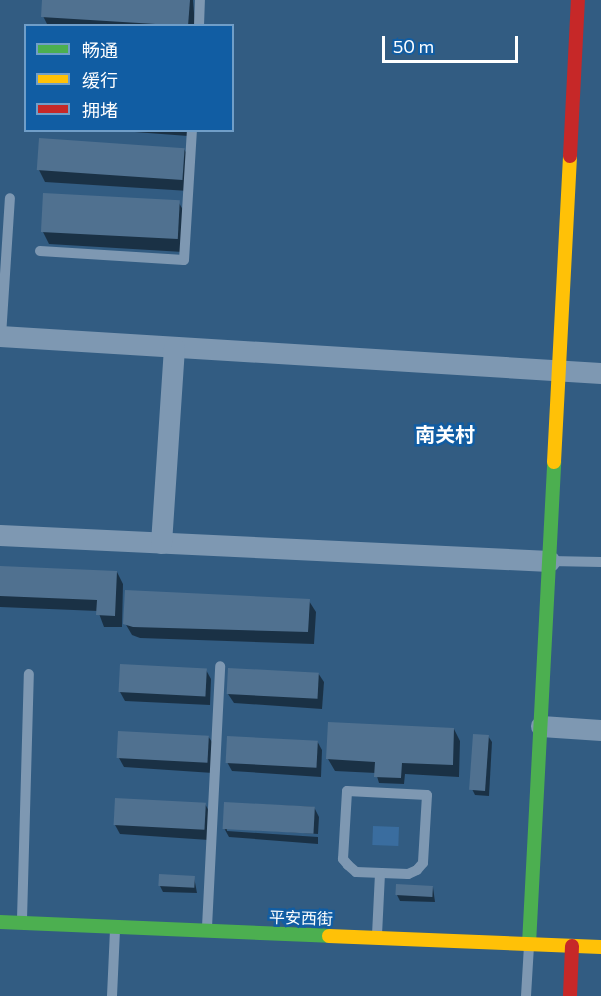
<!DOCTYPE html>
<html>
<head>
<meta charset="utf-8">
<style>
	body { margin:0 }
	#map { position:relative; width:601px; height:996px; overflow:hidden; background:#325c82; font-family:Commissioner,"Noto Sans SC",sans-serif }
	div>[style] { position:absolute }
	[style*='--x'] { left:calc(var(--x)*1px); top:calc(var(--y)*1px); width:calc(var(--w)*1px); rotate:calc(var(--a)*1deg) }
	.water>* { inset:0; background:#3a6d9f; transform-origin:0 0 }
	.shadow>* { inset:0; background:#0007 }
	.building>* { inset:0; background:#507190; transform-origin:0 0 }
	.lane>* { height:10px; margin:-5px; padding:0 5px; transform-origin:5px; border-radius:5px; background:#7e98b2 }
	.street>* { height:21px; margin:-10.5px; padding:0 10.5px; transform-origin:10.5px; border-radius:10.5px; background:#7e98b2 }
	.fast>* { height:14px; margin:-7px; padding:0 7px; transform-origin:7px; border-radius:7px; background:#4caf50 }
	.slow>* { height:14px; margin:-7px; padding:0 7px; transform-origin:7px; border-radius:7px; background:#ffc107 }
	.jam>* { height:14px; margin:-7px; padding:0 7px; transform-origin:7px; border-radius:7px; background:#c62828 }
	span { translate:-50% -50%; white-space:nowrap; text-align:center; line-height:1.15; -webkit-text-stroke:5px #115da3; paint-order:stroke }
	.street-label { font-size:16px; color:#fff }
	.quarter-label { font-size:20px; color:#fff; font-weight:700 }
	.legend { position:absolute; left:24px; top:24px; width:210px; height:108px; box-sizing:border-box; background:#115da3; border:2px solid #709ec8; margin:0; padding:8px 10px; list-style:none; font-size:18px; color:#fff }
	.legend li { display:flex; align-items:center; gap:12px; height:30px }
	.legend b { width:30px; border:2px solid #709ec8 }
	.scale { position:absolute; left:382px; top:36px; width:136px; height:27px; box-sizing:border-box; border:3px solid #fff; border-top:0; padding-left:8px; font-size:18px; line-height:21px; white-space:nowrap; color:#fff; -webkit-text-stroke:4px #115da3; paint-order:stroke }
</style>
</head>
<body>
<div id="map">
	<div class="water">
		<div style="left:373px;top:826px;width:26px;height:19px;rotate:2deg"></div>
	</div>
	<div class="shadow">
		<div style="clip-path:polygon(44px 0,193px 0,195px 26px,48px 26px,43px 16px)"></div>
		<div style="clip-path:polygon(108px 130px,189px 130px,188px 136px)"></div>
		<div style="clip-path:polygon(184px 149px,191px 161px,189px 191px,45px 182px,39px 170px)"></div>
		<div style="clip-path:polygon(179px 203px,186px 215px,183px 252px,49px 244px,43px 232px)"></div>
		<div style="clip-path:polygon(0 568px,117px 572px,123px 584px,122px 627px,104px 627px,98px 611px,0 607px)"></div>
		<div style="clip-path:polygon(309px 601px,316px 612px,314px 644px,140px 638px,132px 635px,125px 623px)"></div>
		<div style="clip-path:polygon(206px 670px,211px 679px,210px 705px,125px 701px,120px 692px)"></div>
		<div style="clip-path:polygon(318px 673px,324px 682px,322px 709px,234px 703px,228px 694px)"></div>
		<div style="clip-path:polygon(454px 729px,460px 741px,459px 777px,405px 774px,404px 784px,379px 783px,376px 773px,335px 771px,328px 759px)"></div>
		<div style="clip-path:polygon(208px 736px,214px 745px,213px 773px,124px 767px,119px 758px)"></div>
		<div style="clip-path:polygon(488px 736px,492px 742px,489px 796px,475px 795px,472px 789px)"></div>
		<div style="clip-path:polygon(317px 741px,322px 750px,321px 777px,232px 771px,227px 762px)"></div>
		<div style="clip-path:polygon(225px 803px,314px 807px,319px 817px,318px 834px,227px 828px,227px 831px,318px 837px,318px 844px,229px 837px,224px 828px)"></div>
		<div style="clip-path:polygon(205px 804px,210px 813px,209px 840px,120px 834px,115px 825px)"></div>
		<div style="clip-path:polygon(194px 877px,197px 893px,163px 892px,160px 886px)"></div>
		<div style="clip-path:polygon(433px 887px,435px 902px,400px 901px,397px 895px)"></div>
	</div>
	<div class="building">
		<div style="clip-path:polygon(42px 0,190px 0,188px 26px,41px 17px)"></div>
		<div style="left:39px;top:138px;width:146px;height:32px;rotate:4deg"></div>
		<div style="left:43px;top:193px;width:137px;height:39px;rotate:3deg"></div>
		<div style="clip-path:polygon(0 566px,117px 571px,115px 616px,96px 615px,97px 600px,0 596px)"></div>
		<div style="clip-path:polygon(125px 590px,310px 599px,308px 632px,133px 627px,123px 624px)"></div>
		<div style="left:120px;top:664px;width:87px;height:28px;rotate:3deg"></div>
		<div style="left:228px;top:668px;width:91px;height:26px;rotate:3deg"></div>
		<div style="clip-path:polygon(328px 722px,454px 728px,453px 765px,402px 763px,401px 778px,374px 777px,375px 762px,326px 759px)"></div>
		<div style="left:118px;top:731px;width:91px;height:27px;rotate:3deg"></div>
		<div style="left:473px;top:734px;width:16px;height:56px;rotate:4deg"></div>
		<div style="left:227px;top:736px;width:91px;height:27px;rotate:3deg"></div>
		<div style="left:115px;top:798px;width:91px;height:27px;rotate:3deg"></div>
		<div style="left:224px;top:802px;width:91px;height:27px;rotate:3deg"></div>
		<div style="left:159px;top:874px;width:36px;height:12px;rotate:3deg"></div>
		<div style="left:396px;top:884px;width:37px;height:11px;rotate:3deg"></div>
	</div>
	<div class="lane">
		<div style="--x:199;--y:26;--w:26;--a:-88"></div>
		<div style="--x:40;--y:251;--w:144;--a:3.6"></div>
		<div style="--x:184;--y:260;--w:130;--a:-86.5"></div>
		<div style="--x:1;--y:336;--w:138;--a:-86.3"></div>
		<div style="--x:550;--y:561;--w:51;--a:1.1"></div>
		<div style="--x:347;--y:791;--w:80;--a:2.9"></div>
		<div style="--x:427;--y:795;--w:68;--a:93.4"></div>
		<div style="--x:423;--y:863;--w:9;--a:131"></div>
		<div style="--x:417;--y:870;--w:10;--a:156"></div>
		<div style="--x:408;--y:874;--w:52;--a:-177.8"></div>
		<div style="--x:356;--y:872;--w:11;--a:-139"></div>
		<div style="--x:348;--y:865;--w:8;--a:-130"></div>
		<div style="--x:343;--y:859;--w:68;--a:-86.6"></div>
		<div style="--x:22;--y:919;--w:245;--a:-88.4"></div>
		<div style="--x:207;--y:927;--w:261;--a:-87.1"></div>
		<div style="--x:377;--y:935;--w:62;--a:-87.2"></div>
		<div style="--x:112;--y:996;--w:66;--a:-87.4"></div>
		<div style="--x:526;--y:996;--w:51;--a:-86.6"></div>
	</div>
	<div class="street">
		<div style="--x:0;--y:336;--w:602;--a:3.52"></div>
		<div style="--x:0;--y:535;--w:550;--a:2.71"></div>
		<div style="--x:161;--y:543;--w:196;--a:-86.2"></div>
		<div style="--x:541;--y:726;--w:60;--a:3.8"></div>
	</div>
	<div class="fast">
		<div style="--x:0;--y:922;--w:329;--a:2.4"></div>
		<div style="--x:529;--y:944;--w:483;--a:-87"></div>
	</div>
	<div class="slow">
		<div style="--x:554;--y:462;--w:306;--a:-87"></div>
		<div style="--x:329;--y:936;--w:272;--a:2.3"></div>
	</div>
	<div class="jam">
		<div style="--x:570;--y:156;--w:156;--a:-87.1"></div>
		<div style="--x:570;--y:996;--w:50;--a:-87.7"></div>
	</div>
	<div class="street-label">
		<span style="left:301px;top:918px;rotate:2deg">平安西街</span>
	</div>
	<div class="quarter-label">
		<span style="left:445px;top:434px">南关村</span>
	</div>
	<ul class="legend">
	<li><b style="height:8px;background:#4caf50"></b>畅通</li>
	<li><b style="height:8px;background:#ffc107"></b>缓行</li>
	<li><b style="height:8px;background:#c62828"></b>拥堵</li>
	</ul>
	<div class="scale">50 m</div>
</div>
</body>
</html>
